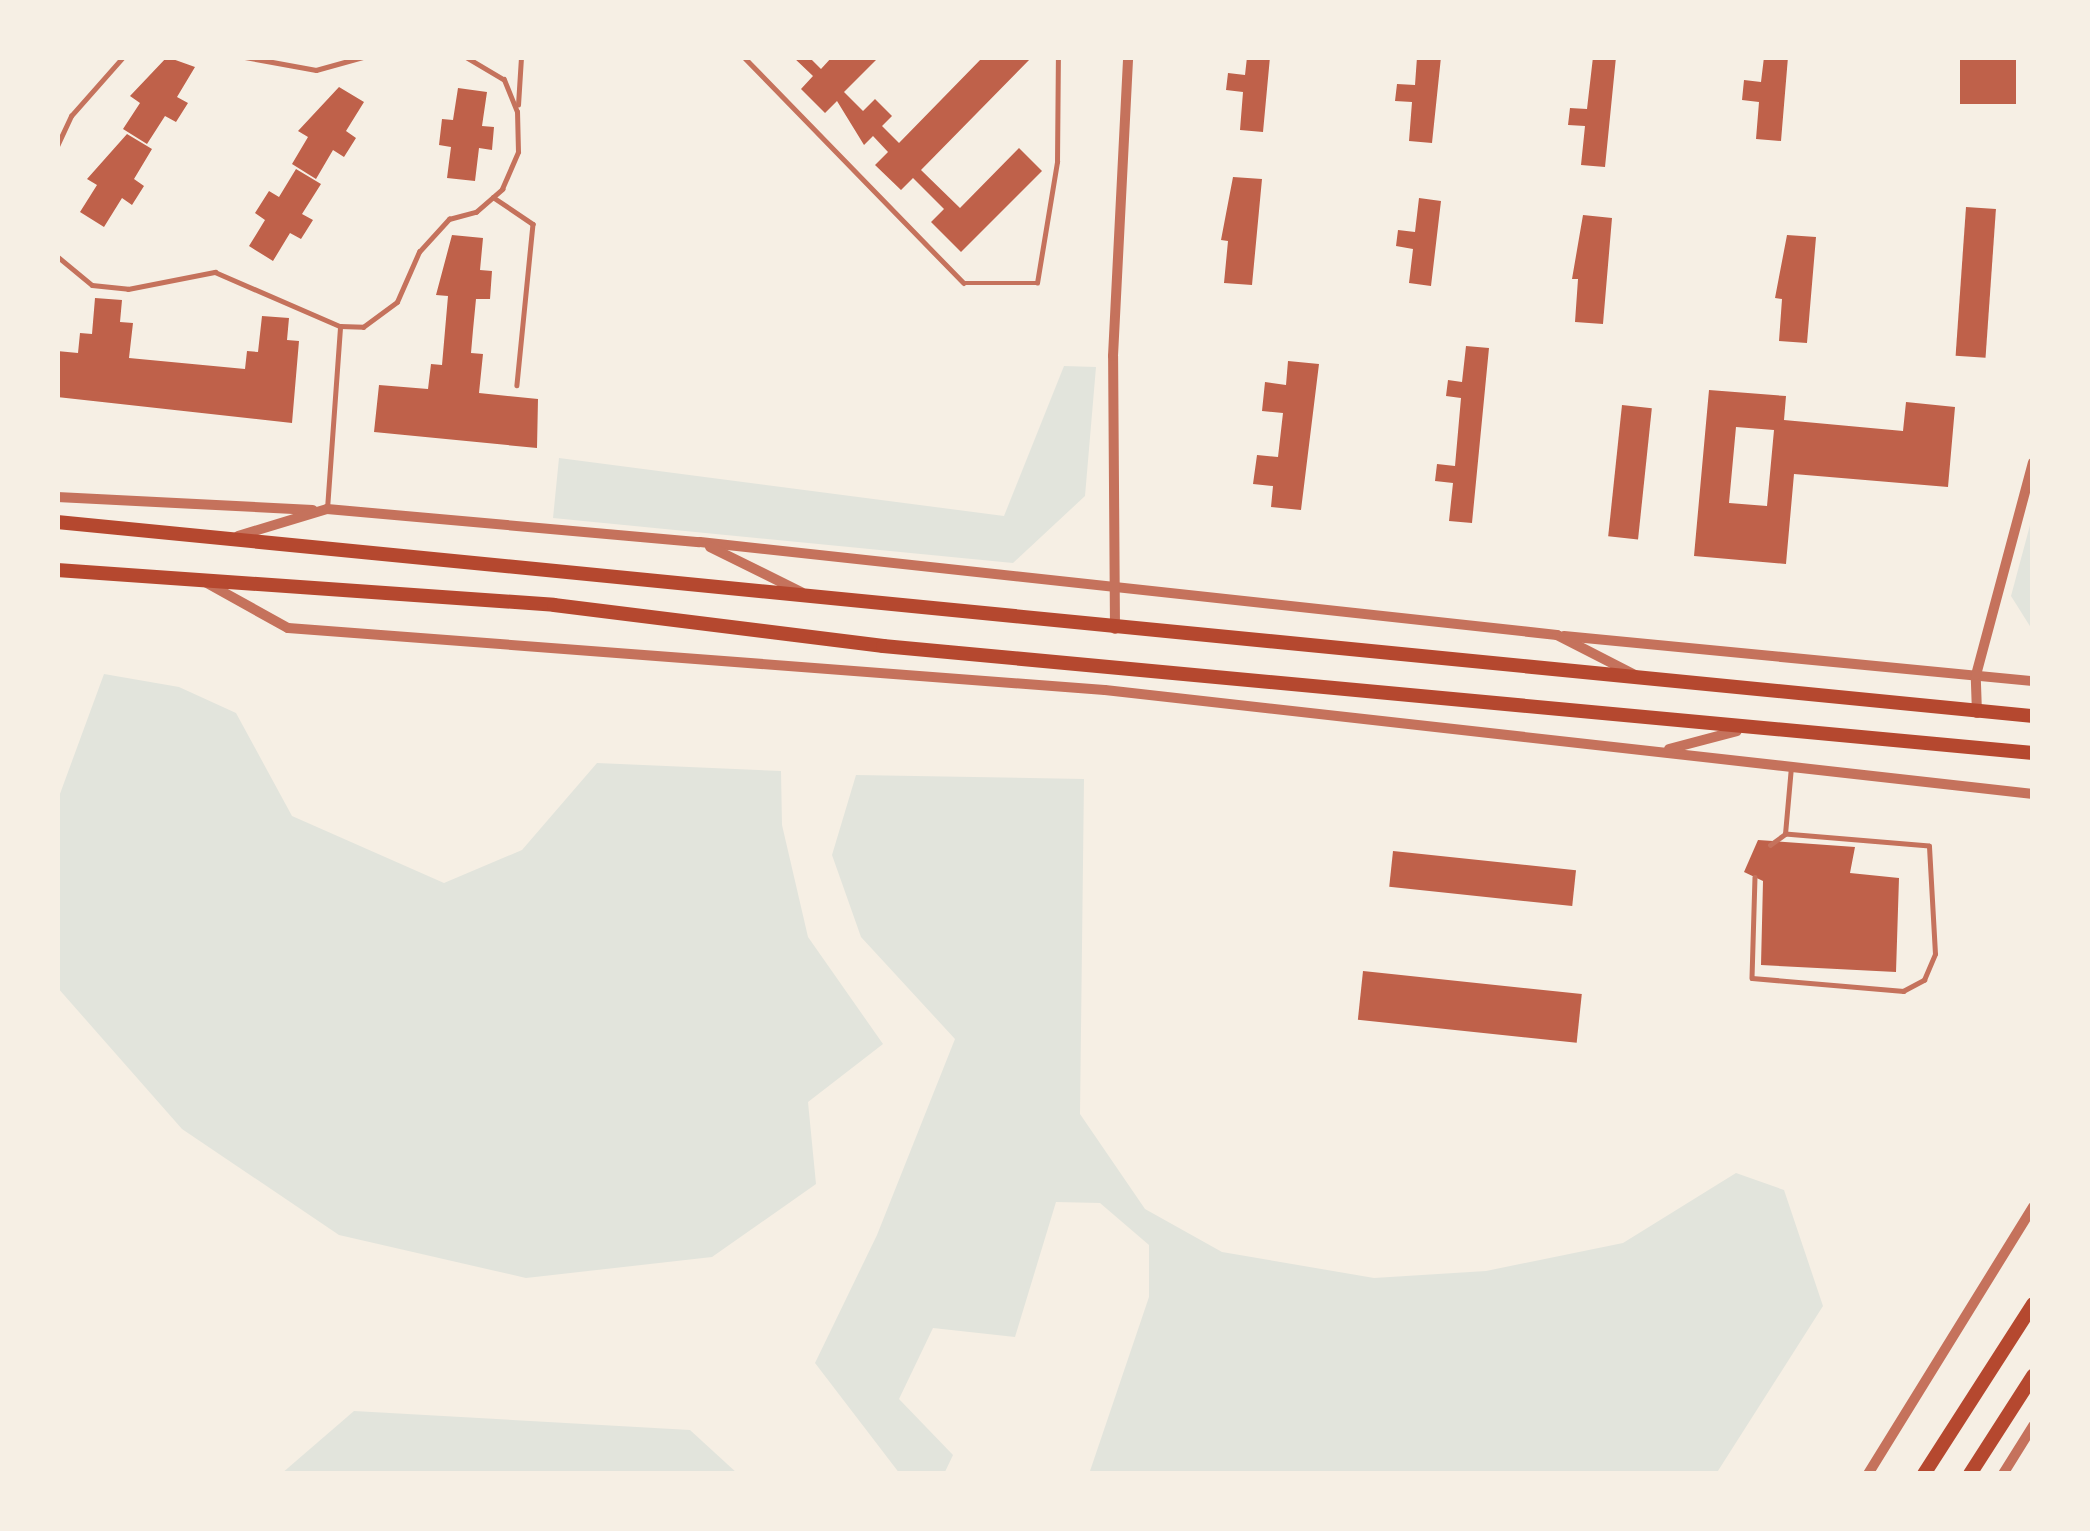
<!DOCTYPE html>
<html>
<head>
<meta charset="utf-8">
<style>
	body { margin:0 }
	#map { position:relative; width:2090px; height:1531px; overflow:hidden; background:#f6efe4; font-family:"Asap Condensed",sans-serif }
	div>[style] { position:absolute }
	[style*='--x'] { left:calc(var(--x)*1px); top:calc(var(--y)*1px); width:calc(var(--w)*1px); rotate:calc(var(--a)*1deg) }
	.green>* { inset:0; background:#e2e4dc }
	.building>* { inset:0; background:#bf614a; transform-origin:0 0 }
	.service>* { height:4.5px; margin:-2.25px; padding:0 2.25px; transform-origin:2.25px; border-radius:2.25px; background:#c5725c }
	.tertiary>* { height:10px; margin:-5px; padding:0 5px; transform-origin:5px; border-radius:5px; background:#c5725c }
	.primary>* { height:14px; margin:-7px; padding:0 7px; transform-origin:7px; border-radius:7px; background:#b5482f }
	span { translate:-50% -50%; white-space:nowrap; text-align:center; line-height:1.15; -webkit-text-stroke:10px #f6efe4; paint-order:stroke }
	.frame { position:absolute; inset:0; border:60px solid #f6efe4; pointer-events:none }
</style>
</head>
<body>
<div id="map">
	<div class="green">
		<div style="clip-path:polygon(1064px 366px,1096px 367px,1085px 496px,1013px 563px,553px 518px,559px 458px,1004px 516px)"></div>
		<div style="clip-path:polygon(2033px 514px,2033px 631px,2011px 596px)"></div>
		<div style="clip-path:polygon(104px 674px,179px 687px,236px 713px,292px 816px,444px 883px,522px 850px,597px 763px,781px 771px,782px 825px,808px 937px,883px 1044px,808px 1102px,816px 1184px,712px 1257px,526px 1278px,339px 1235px,182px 1129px,57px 987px,57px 802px)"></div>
		<div style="clip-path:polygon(856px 775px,1084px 779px,1080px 1114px,1145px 1209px,1222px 1252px,1374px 1278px,1486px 1271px,1623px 1243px,1736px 1173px,1784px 1190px,1823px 1306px,1716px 1474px,1089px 1474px,1149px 1297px,1149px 1245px,1100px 1203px,1056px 1202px,1015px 1337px,933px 1328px,899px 1399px,953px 1455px,944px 1474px,900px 1474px,815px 1363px,877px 1235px,955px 1039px,861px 937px,832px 855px)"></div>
		<div style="clip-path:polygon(354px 1411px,690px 1430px,738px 1474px,281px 1474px)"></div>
	</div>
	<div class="building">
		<div style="clip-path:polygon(167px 57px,195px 67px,177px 97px,188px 103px,176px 122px,165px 116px,147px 144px,123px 129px,140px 103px,130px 96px)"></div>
		<div style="clip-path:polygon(793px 57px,809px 57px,821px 69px,832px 57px,879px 57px,844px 92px,863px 111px,875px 99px,892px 116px,882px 126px,899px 143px,983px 57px,1032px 57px,921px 170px,960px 208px,1019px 148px,1042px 171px,961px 252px,931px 222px,944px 209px,913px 178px,901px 190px,875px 165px,888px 152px,873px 136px,864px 145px,837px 101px,825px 113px,801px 89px,813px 76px)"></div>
		<div style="clip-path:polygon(1247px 57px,1270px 57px,1263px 132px,1240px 130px,1243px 92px,1226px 90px,1228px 73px,1245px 75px)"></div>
		<div style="clip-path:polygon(1417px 57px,1441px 57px,1432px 143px,1409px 141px,1412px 102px,1395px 101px,1397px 84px,1415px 85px)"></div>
		<div style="clip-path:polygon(1593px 57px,1616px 57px,1605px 167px,1581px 165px,1585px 126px,1568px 125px,1570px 108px,1587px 109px)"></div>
		<div style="clip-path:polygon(1764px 57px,1788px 57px,1781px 141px,1756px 139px,1759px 102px,1742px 100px,1744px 80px,1761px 82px)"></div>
		<div style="left:1960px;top:57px;width:56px;height:47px"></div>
		<div style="clip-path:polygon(339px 87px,364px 102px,346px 131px,356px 138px,344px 157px,333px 150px,316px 179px,292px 164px,308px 137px,298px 131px)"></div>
		<div style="clip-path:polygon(458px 88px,487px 92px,482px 126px,494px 127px,492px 150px,479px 148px,475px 181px,447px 178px,451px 147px,439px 145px,442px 119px,453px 120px)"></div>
		<div style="clip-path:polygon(127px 134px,152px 149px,134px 179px,144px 186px,132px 205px,122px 198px,104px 227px,80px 212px,97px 185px,87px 179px)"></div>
		<div style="clip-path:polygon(296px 169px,321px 184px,302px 214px,313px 220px,301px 239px,290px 233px,273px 261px,249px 246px,265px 220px,255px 213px,269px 191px,279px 197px)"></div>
		<div style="clip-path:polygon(1233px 177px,1262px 179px,1252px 285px,1224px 283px,1228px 241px,1221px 240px)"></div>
		<div style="clip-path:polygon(1419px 198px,1441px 201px,1431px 286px,1409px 283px,1413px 249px,1396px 246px,1398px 230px,1415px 232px)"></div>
		<div style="left:1966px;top:207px;width:30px;height:149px;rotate:4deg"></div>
		<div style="clip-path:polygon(1583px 215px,1612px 218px,1603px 324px,1575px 322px,1578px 279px,1572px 279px)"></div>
		<div style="clip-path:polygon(452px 235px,483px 238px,480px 270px,492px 271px,490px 299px,476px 299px,473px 330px,471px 353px,483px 354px,479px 393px,538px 399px,537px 448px,374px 432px,379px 385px,428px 389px,431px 364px,442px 365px,448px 296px,436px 295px)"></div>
		<div style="clip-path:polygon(1787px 235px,1816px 237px,1807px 343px,1779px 341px,1782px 299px,1775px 298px)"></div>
		<div style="clip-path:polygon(95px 298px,122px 300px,120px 322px,133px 323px,129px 358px,245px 369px,247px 351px,258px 352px,262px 316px,289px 318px,287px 340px,299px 341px,292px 423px,57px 397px,57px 351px,78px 353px,80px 333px,92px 334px)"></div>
		<div style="clip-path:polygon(1466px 346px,1489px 348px,1472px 523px,1449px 521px,1453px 483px,1435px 481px,1437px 464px,1455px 466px,1461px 398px,1446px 396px,1448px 380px,1462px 382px)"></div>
		<div style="clip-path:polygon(1288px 361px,1319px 364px,1301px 510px,1271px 507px,1273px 486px,1253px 484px,1257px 455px,1278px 457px,1283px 413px,1262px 411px,1265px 382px,1286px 385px)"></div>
		<div style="clip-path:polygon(evenodd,1709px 390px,1786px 396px,1784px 420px,1903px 431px,1906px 402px,1955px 407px,1948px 487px,1794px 474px,1786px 564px,1694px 556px,1709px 390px,1736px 427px,1774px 430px,1767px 506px,1729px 503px,1736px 427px)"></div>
		<div style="left:1622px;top:405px;width:30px;height:132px;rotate:6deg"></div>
		<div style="clip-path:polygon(1758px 840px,1855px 847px,1850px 873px,1899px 878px,1896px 972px,1761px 965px,1763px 881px,1744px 872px)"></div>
		<div style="left:1393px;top:851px;width:184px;height:36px;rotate:6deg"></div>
		<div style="left:1363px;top:971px;width:220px;height:49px;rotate:6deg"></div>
	</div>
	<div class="service">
		<div style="--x:245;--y:57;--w:72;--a:10.4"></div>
		<div style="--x:316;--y:70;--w:49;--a:-15.5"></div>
		<div style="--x:744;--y:57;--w:315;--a:45.8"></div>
		<div style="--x:964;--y:283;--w:73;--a:0"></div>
		<div style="--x:1037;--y:283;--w:123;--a:-80.6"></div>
		<div style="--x:1057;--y:162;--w:105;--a:-89.5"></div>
		<div style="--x:518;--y:105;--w:48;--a:-86.4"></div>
		<div style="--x:57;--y:146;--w:33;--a:-65"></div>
		<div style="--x:71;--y:116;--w:79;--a:-48.6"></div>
		<div style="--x:493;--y:197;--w:48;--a:34"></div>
		<div style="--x:533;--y:224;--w:162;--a:95.7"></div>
		<div style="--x:57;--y:256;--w:45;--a:39.6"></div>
		<div style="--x:92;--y:285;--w:36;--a:6"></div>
		<div style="--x:128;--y:289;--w:89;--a:-11.1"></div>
		<div style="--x:215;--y:272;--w:136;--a:23.4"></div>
		<div style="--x:340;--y:326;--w:23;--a:2"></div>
		<div style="--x:363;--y:327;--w:42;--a:-36.3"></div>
		<div style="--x:397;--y:302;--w:55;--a:-66.3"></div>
		<div style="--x:419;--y:252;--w:45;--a:-47.7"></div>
		<div style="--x:449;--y:219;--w:28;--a:-15"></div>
		<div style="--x:476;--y:212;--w:35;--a:-41"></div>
		<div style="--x:502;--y:189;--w:40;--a:-66.6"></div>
		<div style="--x:518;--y:152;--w:40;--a:-91.4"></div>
		<div style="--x:517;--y:112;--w:35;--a:-112"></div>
		<div style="--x:504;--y:80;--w:45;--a:-149.5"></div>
		<div style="--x:327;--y:509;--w:183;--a:-85.9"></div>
		<div style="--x:1770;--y:845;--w:19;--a:-36"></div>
		<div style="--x:1755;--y:877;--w:101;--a:91.7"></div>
		<div style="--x:1752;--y:978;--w:152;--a:4.9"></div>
		<div style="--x:1903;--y:991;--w:24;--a:-28"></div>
		<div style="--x:1924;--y:980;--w:28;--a:-67"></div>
		<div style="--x:1935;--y:954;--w:108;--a:-93.2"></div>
		<div style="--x:1929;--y:846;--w:144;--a:-175.2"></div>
		<div style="--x:1785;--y:834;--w:67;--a:-84.9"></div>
	</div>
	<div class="tertiary">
		<div style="--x:57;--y:497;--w:256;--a:2.9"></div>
		<div style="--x:238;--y:536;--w:93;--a:-16.9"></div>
		<div style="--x:327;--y:509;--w:374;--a:5.1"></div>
		<div style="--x:700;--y:542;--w:862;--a:6.19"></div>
		<div style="--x:1557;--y:635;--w:88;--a:27.1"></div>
		<div style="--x:710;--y:547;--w:102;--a:26.3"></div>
		<div style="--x:205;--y:582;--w:95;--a:29"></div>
		<div style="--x:288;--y:628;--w:819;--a:4.34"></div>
		<div style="--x:1105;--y:690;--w:934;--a:6.39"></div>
		<div style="--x:1115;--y:629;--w:273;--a:-90.4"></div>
		<div style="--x:1113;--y:356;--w:299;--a:-87.1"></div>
		<div style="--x:1564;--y:636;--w:471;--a:5.5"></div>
		<div style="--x:1977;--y:713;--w:38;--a:-92"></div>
		<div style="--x:1976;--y:675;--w:220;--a:-75"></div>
		<div style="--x:1669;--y:749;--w:70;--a:-14.8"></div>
		<div style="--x:1868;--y:1474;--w:314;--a:-58.3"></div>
		<div style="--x:2003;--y:1474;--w:57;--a:-58"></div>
	</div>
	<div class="primary">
		<div style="--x:57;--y:522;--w:1986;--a:5.61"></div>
		<div style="--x:57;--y:570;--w:498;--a:4"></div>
		<div style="--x:554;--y:605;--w:332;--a:7.1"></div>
		<div style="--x:883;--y:646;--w:1155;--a:5.32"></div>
		<div style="--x:1924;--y:1474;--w:202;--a:-57.3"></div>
		<div style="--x:1970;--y:1474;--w:117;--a:-57.3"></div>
	</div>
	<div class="frame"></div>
</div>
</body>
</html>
